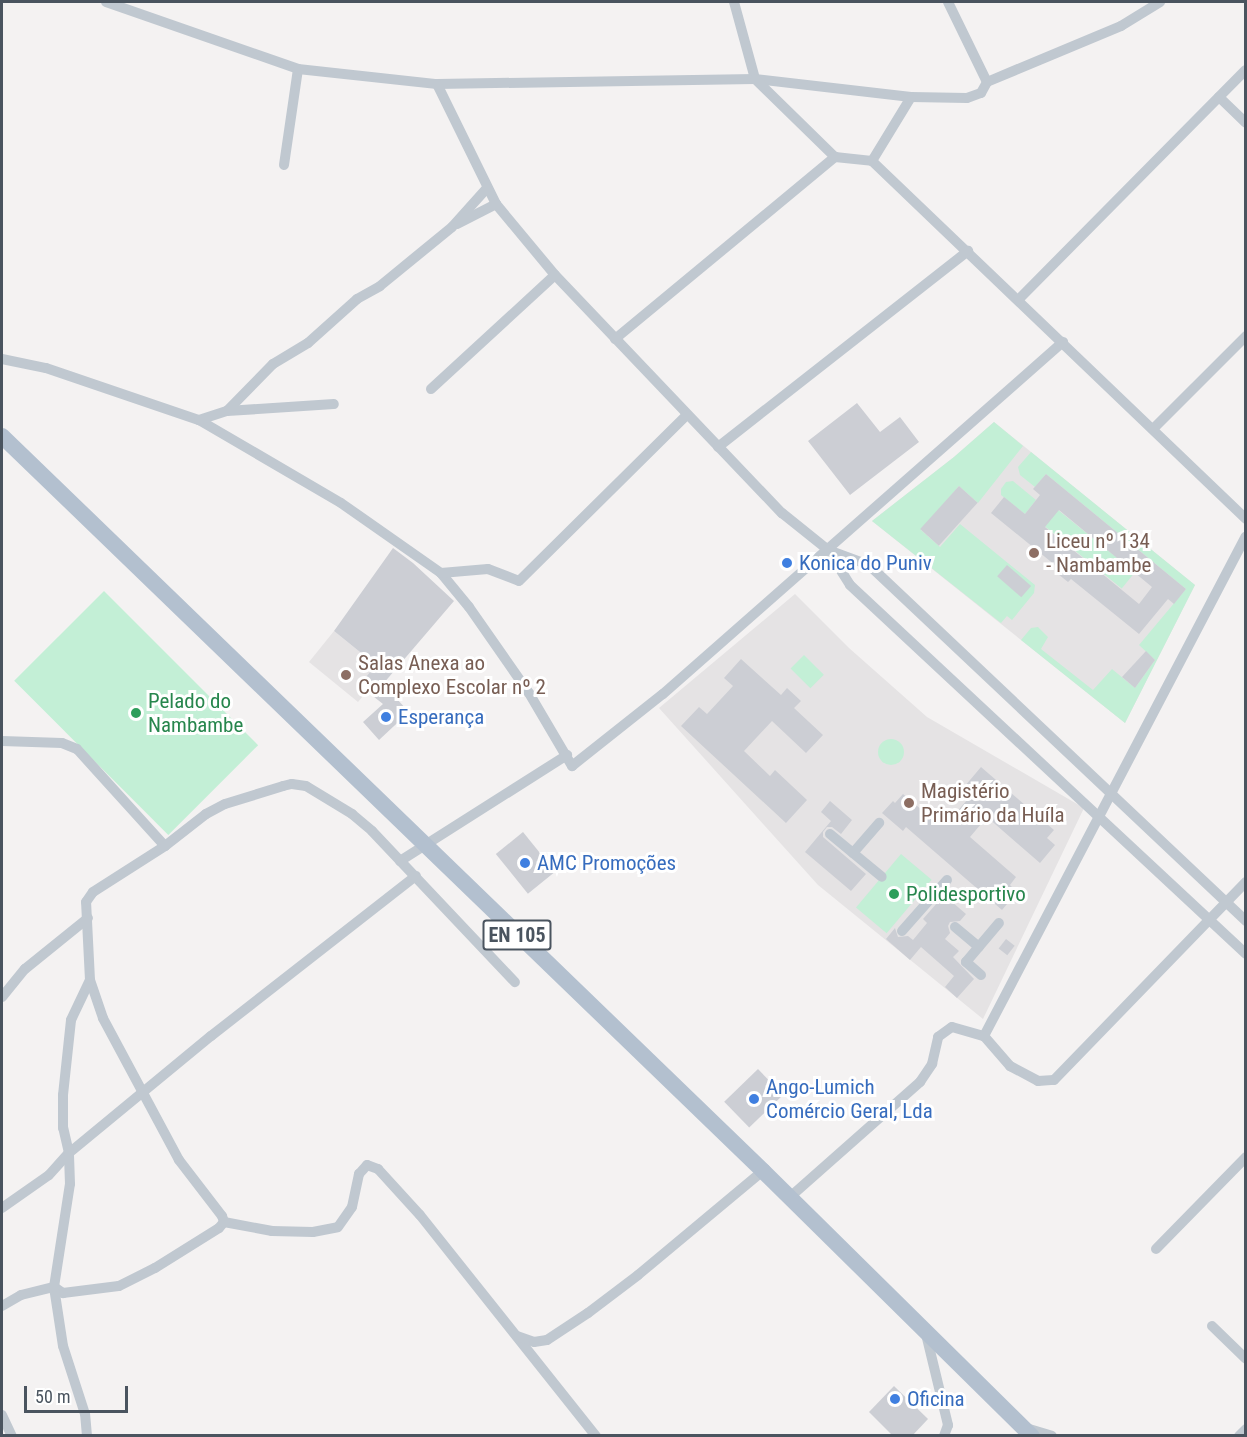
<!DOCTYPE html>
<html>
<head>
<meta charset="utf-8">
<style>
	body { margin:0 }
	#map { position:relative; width:1247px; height:1437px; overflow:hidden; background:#f4f2f2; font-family:"Roboto Condensed",sans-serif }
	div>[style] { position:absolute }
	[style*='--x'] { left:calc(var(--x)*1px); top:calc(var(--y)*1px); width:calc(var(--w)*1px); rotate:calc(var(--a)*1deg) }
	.education>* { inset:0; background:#e5e3e4 }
	.green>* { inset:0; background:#c3efd6; transform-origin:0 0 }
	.round { border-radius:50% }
	.building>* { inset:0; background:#ccced4; transform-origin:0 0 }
	.minor>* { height:10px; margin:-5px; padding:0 5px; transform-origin:5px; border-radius:5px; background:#c0c8d0 }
	.primary>* { height:16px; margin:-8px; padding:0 8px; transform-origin:8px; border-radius:8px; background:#b3c0cf }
	.dots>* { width:16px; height:16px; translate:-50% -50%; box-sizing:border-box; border:3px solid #fff; border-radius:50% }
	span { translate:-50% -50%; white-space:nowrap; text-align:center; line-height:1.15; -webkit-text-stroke:6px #fff; paint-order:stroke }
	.shield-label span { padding:2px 4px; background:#fff; border:2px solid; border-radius:4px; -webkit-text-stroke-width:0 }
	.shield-label { font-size:20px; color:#4a545f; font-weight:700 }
	.education-label { font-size:21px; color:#785e54 }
	.left { translate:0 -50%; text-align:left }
	.shop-label { font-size:21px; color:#366cbe }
	.leisure-label { font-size:21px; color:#27864d }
	.frame { position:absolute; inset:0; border:3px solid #4a545f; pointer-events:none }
	.scale { position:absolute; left:24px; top:1386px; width:104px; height:27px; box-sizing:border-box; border:3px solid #4a545f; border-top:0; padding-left:8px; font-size:18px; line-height:21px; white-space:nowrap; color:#4a545f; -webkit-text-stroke:4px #fff; paint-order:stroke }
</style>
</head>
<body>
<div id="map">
	<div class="education">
		<div style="clip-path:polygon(994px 422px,1195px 585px,1125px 723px,872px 521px,954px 457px)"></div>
		<div style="clip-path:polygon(795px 594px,849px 648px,927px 717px,1084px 808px,983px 1019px,818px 885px,659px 708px)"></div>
		<div style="clip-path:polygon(334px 631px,376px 665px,360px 684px,367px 691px,358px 702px,309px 662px)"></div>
	</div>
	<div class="green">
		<div style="clip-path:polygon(994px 422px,1023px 446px,978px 503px,959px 486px,921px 530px,940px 547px,960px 524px,1035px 585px,1034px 593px,1012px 620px,1007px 616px,1001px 623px,872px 521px,954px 457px)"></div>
		<div style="clip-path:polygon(1031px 452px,1195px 585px,1125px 723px,1021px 640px,1031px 628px,1038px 627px,1048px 637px,1041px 649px,1093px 690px,1112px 669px,1135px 688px,1155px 660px,1139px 645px,1186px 589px,1046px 474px,1035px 487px,1020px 475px,1018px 467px)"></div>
		<div style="clip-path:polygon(1013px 481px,1036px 500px,1025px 514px,1001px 495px,1001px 489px,1006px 482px)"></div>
		<div style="left:1058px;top:510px;width:99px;height:21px;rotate:39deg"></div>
		<div style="left:104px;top:591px;width:218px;height:127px;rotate:45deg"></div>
		<div style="left:804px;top:655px;width:28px;height:19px;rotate:45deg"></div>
		<div class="round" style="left:878px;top:739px;width:26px;height:26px"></div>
		<div style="left:901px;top:854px;width:40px;height:70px;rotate:40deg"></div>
	</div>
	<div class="building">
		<div style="clip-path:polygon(857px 403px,880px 432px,900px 417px,919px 442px,850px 495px,808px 441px)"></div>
		<div style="clip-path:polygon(evenodd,1046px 474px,1186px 589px,1174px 604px,1168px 599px,1139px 634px,1071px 579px,1068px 582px,1058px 574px,1061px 570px,991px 513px,1004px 497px,1025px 514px,1040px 495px,1033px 489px,1046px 474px,1059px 510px,1152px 587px,1139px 604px,1045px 527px,1059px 510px)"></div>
		<div style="left:959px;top:486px;width:25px;height:58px;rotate:42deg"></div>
		<div style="clip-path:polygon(393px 548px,413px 563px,454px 601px,383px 684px,409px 712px,379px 740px,363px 722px,383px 704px,359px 685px,376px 665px,334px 631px)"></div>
		<div style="left:1007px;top:565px;width:32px;height:15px;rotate:41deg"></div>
		<div style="clip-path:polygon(1146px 651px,1155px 660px,1135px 688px,1122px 677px)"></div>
		<div style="clip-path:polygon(741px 659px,781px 695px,787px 688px,801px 701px,794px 708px,823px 735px,806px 753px,772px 721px,744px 751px,770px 776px,775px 770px,807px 800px,786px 823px,681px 726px,699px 707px,707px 714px,733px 686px,724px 678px)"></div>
		<div style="clip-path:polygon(981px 767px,1054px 830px,1047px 838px,1055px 845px,1040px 863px,987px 817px,970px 837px,1016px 877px,1010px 885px,1017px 892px,1002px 910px,906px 827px,903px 831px,882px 813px,893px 801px,895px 803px,903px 794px,936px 822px,942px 815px,949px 821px,967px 800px,959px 793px)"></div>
		<div style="clip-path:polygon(830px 801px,852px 820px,841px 834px,832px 827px,827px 827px,823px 832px,823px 837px,866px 874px,851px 891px,805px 852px,831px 821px,821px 812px)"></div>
		<div style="left:523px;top:832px;width:51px;height:35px;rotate:51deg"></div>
		<div style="clip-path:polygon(944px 895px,966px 914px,960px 921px,950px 922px,948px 926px,950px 933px,945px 939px,959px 951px,953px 957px,974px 979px,957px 998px,945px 987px,954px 976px,921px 947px,910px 960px,886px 939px,895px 928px,898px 937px,908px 936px,913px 940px,927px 923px,923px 919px)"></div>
		<div style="left:1006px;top:939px;width:11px;height:12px;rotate:38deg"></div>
		<div style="left:758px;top:1069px;width:36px;height:47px;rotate:46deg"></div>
		<div style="clip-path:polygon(894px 1386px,928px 1419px,912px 1436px,893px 1436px,869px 1412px)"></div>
	</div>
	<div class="minor">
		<div style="--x:106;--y:2;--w:203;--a:19.2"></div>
		<div style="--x:298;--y:69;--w:140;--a:6.2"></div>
		<div style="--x:437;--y:84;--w:318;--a:-0.9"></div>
		<div style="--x:755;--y:79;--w:157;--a:6.6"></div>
		<div style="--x:911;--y:97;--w:56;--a:1"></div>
		<div style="--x:967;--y:98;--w:15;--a:-20"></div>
		<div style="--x:981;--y:93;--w:13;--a:-61"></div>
		<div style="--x:987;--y:82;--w:89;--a:-116"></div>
		<div style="--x:734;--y:2;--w:80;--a:74.7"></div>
		<div style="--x:755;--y:79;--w:112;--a:44.3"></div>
		<div style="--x:835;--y:157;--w:37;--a:6"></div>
		<div style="--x:872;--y:161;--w:75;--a:-58.6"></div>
		<div style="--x:987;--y:82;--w:145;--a:-22.7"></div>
		<div style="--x:1121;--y:26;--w:46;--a:-31.6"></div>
		<div style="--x:437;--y:84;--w:134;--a:63.8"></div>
		<div style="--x:496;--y:204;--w:92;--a:50.3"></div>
		<div style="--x:555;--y:275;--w:329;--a:46.4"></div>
		<div style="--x:782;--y:513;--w:59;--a:38.8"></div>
		<div style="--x:828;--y:550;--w:41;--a:57.8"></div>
		<div style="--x:850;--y:585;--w:541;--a:42.98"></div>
		<div style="--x:1219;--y:97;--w:37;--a:44"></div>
		<div style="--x:872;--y:161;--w:518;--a:43.75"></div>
		<div style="--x:284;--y:165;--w:97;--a:-81.7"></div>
		<div style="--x:457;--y:224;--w:44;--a:-27.1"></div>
		<div style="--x:1019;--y:299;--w:322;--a:-45.3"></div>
		<div style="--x:615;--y:339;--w:286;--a:-39.6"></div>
		<div style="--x:2;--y:359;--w:45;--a:11.6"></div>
		<div style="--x:46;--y:368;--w:162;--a:18.8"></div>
		<div style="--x:199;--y:420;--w:164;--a:30.3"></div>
		<div style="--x:341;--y:503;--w:122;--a:35"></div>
		<div style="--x:441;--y:573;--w:44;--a:50.5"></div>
		<div style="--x:469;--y:607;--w:105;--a:55.1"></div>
		<div style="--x:529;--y:693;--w:85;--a:59.5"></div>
		<div style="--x:572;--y:766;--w:116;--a:-38.4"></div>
		<div style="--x:663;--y:694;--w:533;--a:-41.35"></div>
		<div style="--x:431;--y:389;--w:168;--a:-42.6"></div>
		<div style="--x:227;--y:411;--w:66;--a:-45.6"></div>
		<div style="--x:273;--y:364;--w:41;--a:-31"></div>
		<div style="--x:308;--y:343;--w:66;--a:-41.9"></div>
		<div style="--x:357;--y:299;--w:26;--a:-29"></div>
		<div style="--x:380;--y:286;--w:93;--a:-39.3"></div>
		<div style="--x:452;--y:227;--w:52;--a:-48.1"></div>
		<div style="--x:199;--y:420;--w:29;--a:-18"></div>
		<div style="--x:227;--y:411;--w:107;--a:-3.7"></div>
		<div style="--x:1153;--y:429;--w:132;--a:-45"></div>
		<div style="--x:718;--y:447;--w:318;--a:-38.1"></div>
		<div style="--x:828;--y:550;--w:44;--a:20.1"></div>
		<div style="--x:869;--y:565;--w:519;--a:43.36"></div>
		<div style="--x:441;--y:573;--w:47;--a:-4.9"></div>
		<div style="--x:488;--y:569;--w:33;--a:21"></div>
		<div style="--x:519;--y:581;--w:236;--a:-44.7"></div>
		<div style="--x:2;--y:741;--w:60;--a:1.9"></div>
		<div style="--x:62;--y:743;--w:16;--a:22"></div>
		<div style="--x:77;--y:749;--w:131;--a:47.8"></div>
		<div style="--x:830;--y:834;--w:67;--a:39.6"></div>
		<div style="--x:853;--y:853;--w:40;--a:-49"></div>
		<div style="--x:400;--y:861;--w:198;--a:-32.4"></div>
		<div style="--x:955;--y:927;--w:31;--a:40"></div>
		<div style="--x:902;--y:931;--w:68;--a:-48.6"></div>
		<div style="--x:981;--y:975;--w:20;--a:-139"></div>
		<div style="--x:966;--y:962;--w:51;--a:-49.8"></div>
		<div style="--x:2;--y:997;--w:36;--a:-51"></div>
		<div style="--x:25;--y:969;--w:81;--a:-39"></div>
		<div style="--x:984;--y:1036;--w:564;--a:-62.35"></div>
		<div style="--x:790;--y:1197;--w:174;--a:-41.5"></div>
		<div style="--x:920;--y:1082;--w:22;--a:-56"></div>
		<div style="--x:932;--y:1064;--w:28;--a:-77"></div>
		<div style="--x:938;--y:1037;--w:17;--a:-36"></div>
		<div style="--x:952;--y:1027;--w:33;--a:16"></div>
		<div style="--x:984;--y:1036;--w:40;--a:49"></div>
		<div style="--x:1010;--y:1066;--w:32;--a:28"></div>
		<div style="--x:1038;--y:1081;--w:16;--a:-4"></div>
		<div style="--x:1054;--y:1080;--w:276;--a:-45.9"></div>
		<div style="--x:2;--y:1208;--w:57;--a:-35.1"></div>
		<div style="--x:49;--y:1175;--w:30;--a:-48"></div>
		<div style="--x:69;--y:1153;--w:184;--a:-39.5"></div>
		<div style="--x:211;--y:1036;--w:260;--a:-38"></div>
		<div style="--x:224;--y:1222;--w:49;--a:10.6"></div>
		<div style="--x:272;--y:1231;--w:41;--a:1.4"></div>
		<div style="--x:313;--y:1232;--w:25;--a:-11"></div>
		<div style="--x:338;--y:1227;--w:24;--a:-55"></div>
		<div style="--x:352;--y:1207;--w:34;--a:-78"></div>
		<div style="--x:359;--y:1174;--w:12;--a:-48"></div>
		<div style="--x:367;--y:1165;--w:12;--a:20"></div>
		<div style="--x:378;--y:1169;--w:62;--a:47.6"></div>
		<div style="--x:420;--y:1215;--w:283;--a:51.5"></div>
		<div style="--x:1156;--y:1249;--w:129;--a:-45.6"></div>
		<div style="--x:2;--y:1306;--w:22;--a:-30"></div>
		<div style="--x:21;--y:1295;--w:34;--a:-14"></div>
		<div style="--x:54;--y:1287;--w:11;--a:34"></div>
		<div style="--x:63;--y:1293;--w:56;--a:-7.1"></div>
		<div style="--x:119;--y:1286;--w:40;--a:-26.6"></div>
		<div style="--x:155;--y:1268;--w:75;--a:-32"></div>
		<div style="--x:219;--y:1228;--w:8;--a:-50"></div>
		<div style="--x:224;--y:1222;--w:6;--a:-108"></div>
		<div style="--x:222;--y:1216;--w:71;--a:-127.5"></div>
		<div style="--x:179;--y:1160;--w:161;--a:-118.2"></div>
		<div style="--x:103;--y:1018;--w:40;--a:-108.9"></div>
		<div style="--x:90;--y:980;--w:78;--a:-92.9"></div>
		<div style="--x:86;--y:902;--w:12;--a:-55"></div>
		<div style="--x:93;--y:892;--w:85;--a:-32.6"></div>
		<div style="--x:165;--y:846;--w:52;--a:-38"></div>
		<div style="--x:206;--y:814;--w:21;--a:-28"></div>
		<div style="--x:225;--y:804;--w:61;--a:-17.2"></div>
		<div style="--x:283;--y:786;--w:9;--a:-13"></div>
		<div style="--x:292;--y:784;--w:14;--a:8"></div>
		<div style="--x:306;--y:786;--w:54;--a:31.3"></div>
		<div style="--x:352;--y:814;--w:26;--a:40"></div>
		<div style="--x:372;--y:831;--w:208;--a:46.6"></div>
		<div style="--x:1212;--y:1326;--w:47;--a:44.1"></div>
		<div style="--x:926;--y:1334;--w:94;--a:76.4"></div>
		<div style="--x:948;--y:1425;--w:12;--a:110"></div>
		<div style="--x:517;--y:1336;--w:18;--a:19"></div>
		<div style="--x:534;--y:1342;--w:13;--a:-9"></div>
		<div style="--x:547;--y:1340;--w:49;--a:-33.4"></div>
		<div style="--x:588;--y:1313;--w:63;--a:-37.2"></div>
		<div style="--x:638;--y:1275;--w:163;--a:-39.8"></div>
		<div style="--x:2;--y:1415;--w:23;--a:65"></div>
		<div style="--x:1026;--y:1428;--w:27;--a:17"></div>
		<div style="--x:87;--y:1436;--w:22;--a:-95"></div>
		<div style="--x:85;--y:1414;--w:71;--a:-107.9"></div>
		<div style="--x:63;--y:1346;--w:60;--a:-98.7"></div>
		<div style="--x:54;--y:1287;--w:104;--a:-81.2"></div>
		<div style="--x:70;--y:1184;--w:31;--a:-92"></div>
		<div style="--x:69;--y:1153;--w:26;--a:-103"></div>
		<div style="--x:63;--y:1128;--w:33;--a:-90"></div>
		<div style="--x:63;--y:1095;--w:75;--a:-83.9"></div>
		<div style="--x:71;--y:1020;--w:44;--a:-64.6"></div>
		<div style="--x:1239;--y:1436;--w:10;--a:-45"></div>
	</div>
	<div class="primary">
		<div style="--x:2;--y:436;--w:1058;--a:44"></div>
		<div style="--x:763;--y:1171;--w:378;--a:44.6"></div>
	</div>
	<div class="dots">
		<div style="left:1034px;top:553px;background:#8d6e63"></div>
		<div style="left:787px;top:563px;background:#3f7fe0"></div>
		<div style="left:346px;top:675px;background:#8d6e63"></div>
		<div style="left:136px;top:713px;background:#2e9e5b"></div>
		<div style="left:386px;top:717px;background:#3f7fe0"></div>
		<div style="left:909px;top:803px;background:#8d6e63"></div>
		<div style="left:525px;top:863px;background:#3f7fe0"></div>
		<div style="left:894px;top:894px;background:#2e9e5b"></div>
		<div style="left:754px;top:1099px;background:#3f7fe0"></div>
		<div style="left:895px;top:1399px;background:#3f7fe0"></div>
	</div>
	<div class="shield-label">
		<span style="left:517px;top:935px">EN 105</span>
	</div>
	<div class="education-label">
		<span class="left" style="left:1046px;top:553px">Liceu nº 134<br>- Nambambe</span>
		<span class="left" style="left:358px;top:675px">Salas Anexa ao<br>Complexo Escolar nº 2</span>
		<span class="left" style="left:921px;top:803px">Magistério<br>Primário da Huíla</span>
	</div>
	<div class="shop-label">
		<span class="left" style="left:799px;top:563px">Konica do Puniv</span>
		<span class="left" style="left:398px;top:717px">Esperança</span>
		<span class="left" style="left:537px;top:863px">AMC Promoções</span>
		<span class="left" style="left:766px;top:1099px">Ango-Lumich<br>Comércio Geral, Lda</span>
		<span class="left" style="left:907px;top:1399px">Oficina</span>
	</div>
	<div class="leisure-label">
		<span class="left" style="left:148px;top:713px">Pelado do<br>Nambambe</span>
		<span class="left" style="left:906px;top:894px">Polidesportivo</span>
	</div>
	<div class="frame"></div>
	<div class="scale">50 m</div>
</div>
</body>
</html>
